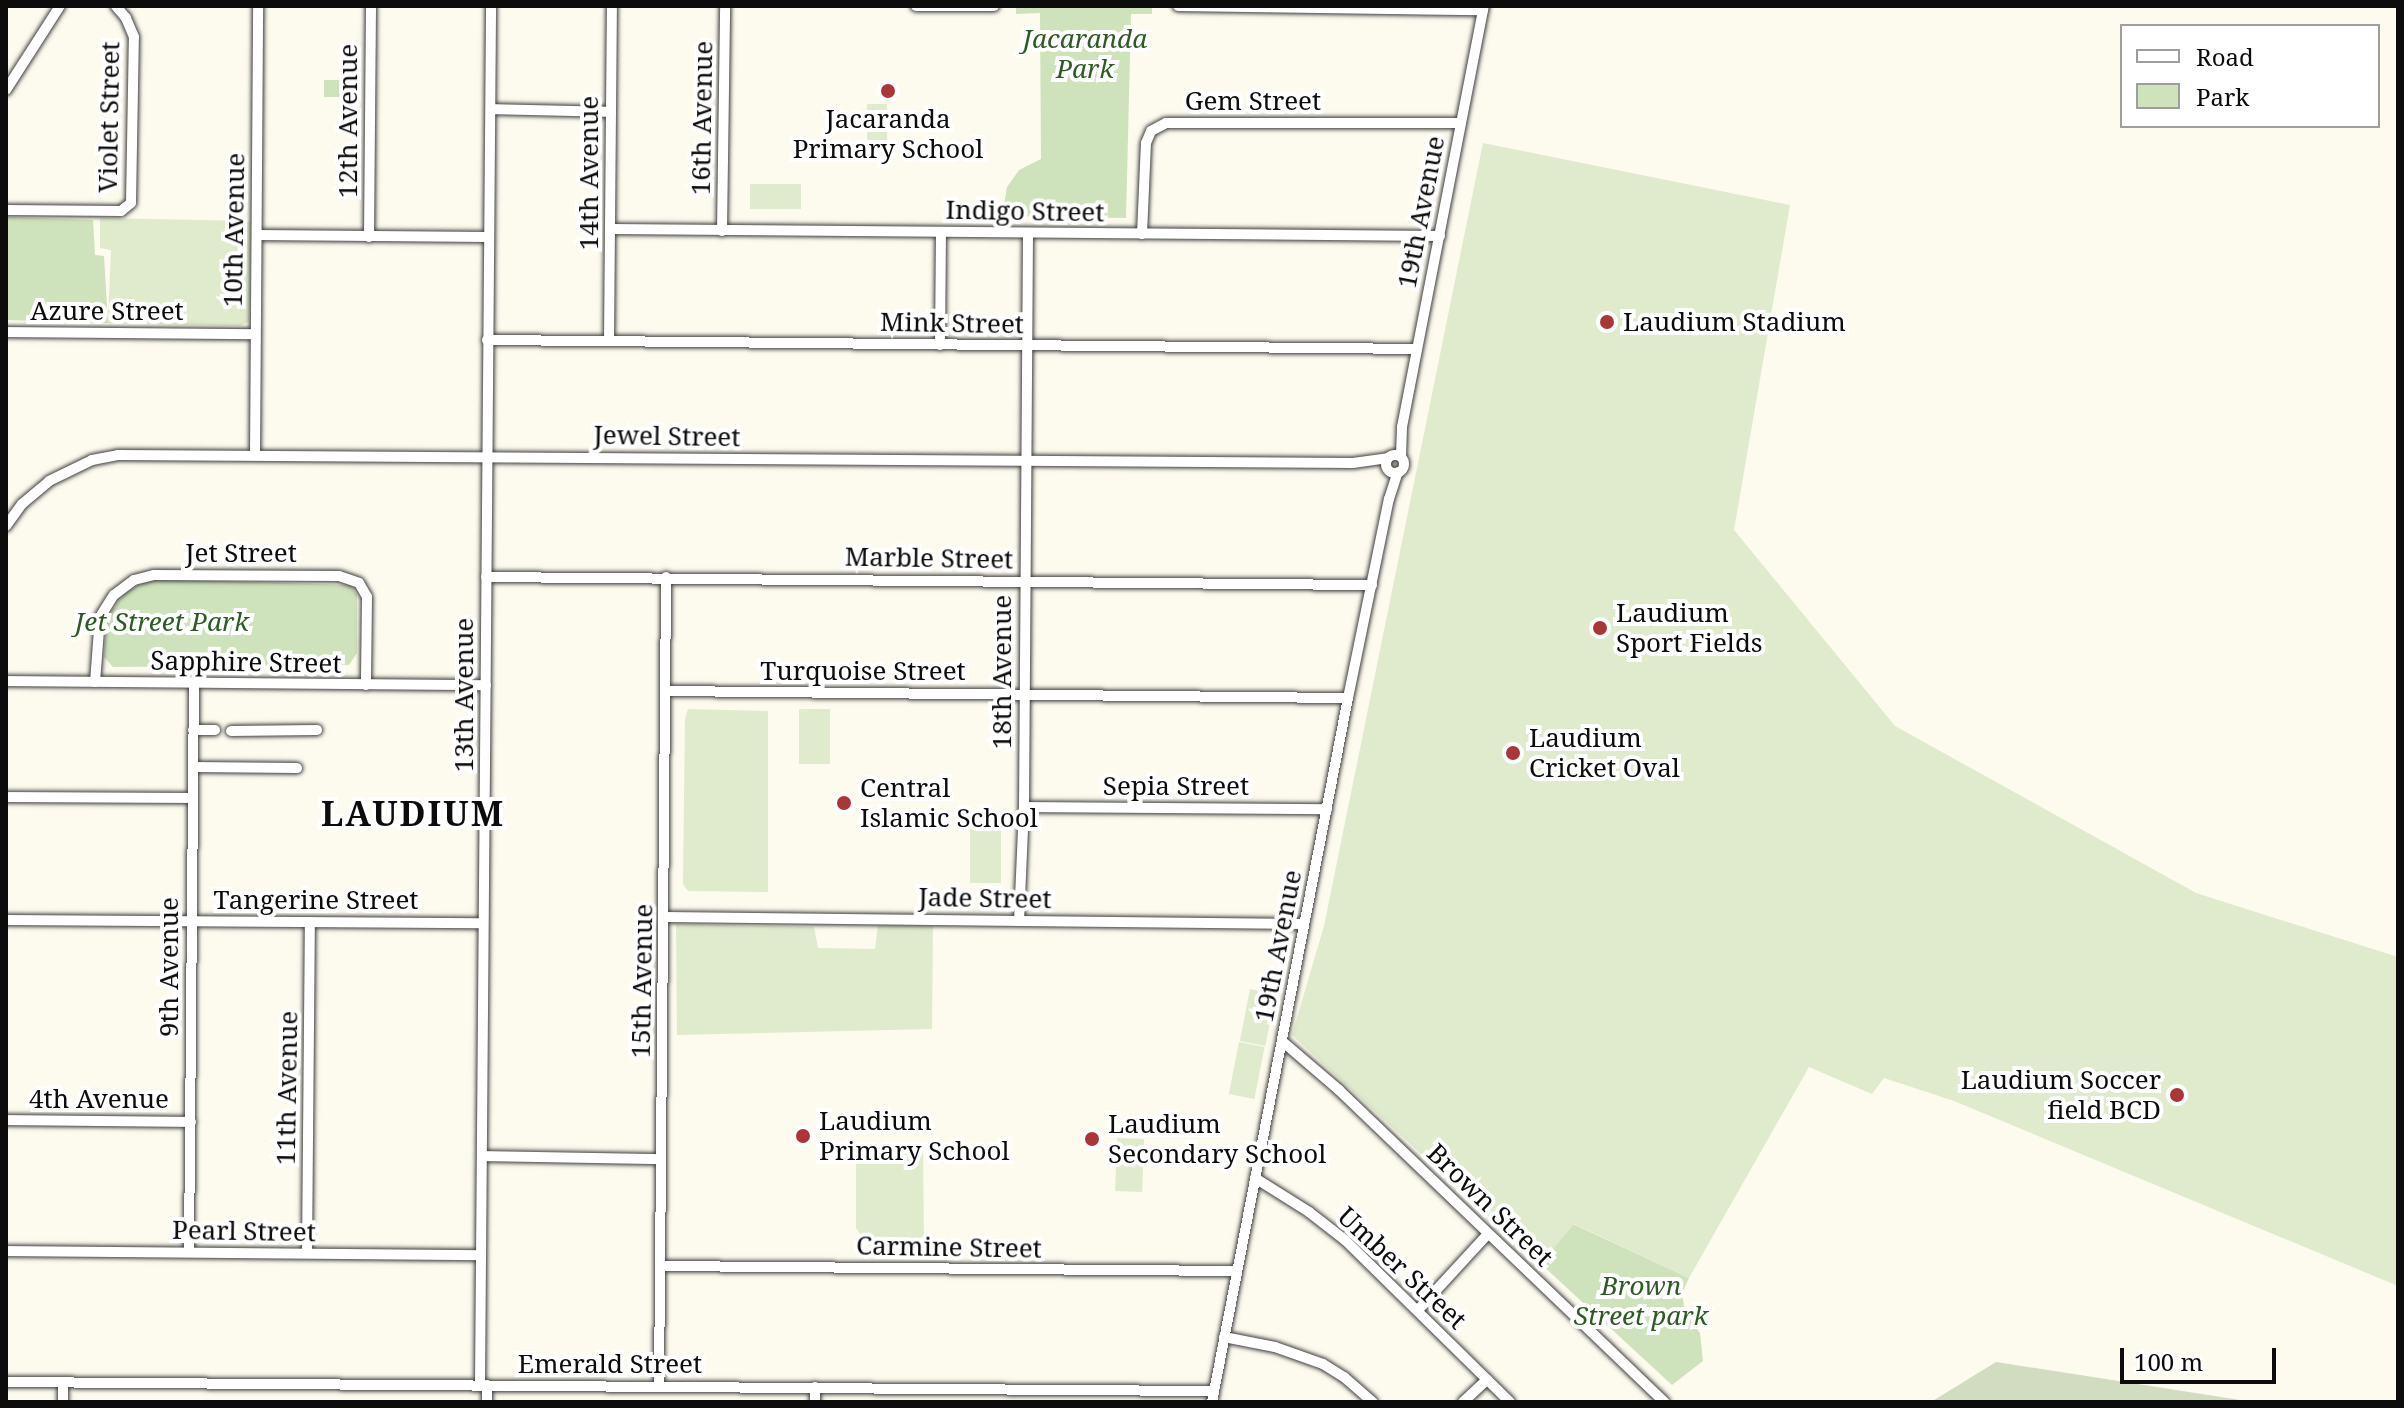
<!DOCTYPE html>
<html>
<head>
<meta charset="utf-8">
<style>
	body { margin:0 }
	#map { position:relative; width:2404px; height:1408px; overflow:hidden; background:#fdfaee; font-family:"Noto Serif",serif }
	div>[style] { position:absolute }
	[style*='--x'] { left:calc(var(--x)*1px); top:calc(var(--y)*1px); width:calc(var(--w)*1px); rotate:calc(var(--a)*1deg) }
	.green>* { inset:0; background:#cee3bc; transform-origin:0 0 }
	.cemetery>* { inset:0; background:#d2dcc1 }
	.pitch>* { inset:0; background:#dfebcc; transform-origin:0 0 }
	.roads { filter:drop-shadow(0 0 2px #3f3f3f) drop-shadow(0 0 2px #3f3f3f) }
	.street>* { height:10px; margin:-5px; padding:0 5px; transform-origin:5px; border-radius:5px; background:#fff }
	.street>.ring { margin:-5px; padding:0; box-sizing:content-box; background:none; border:10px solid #fff; border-radius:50% }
	.dots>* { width:22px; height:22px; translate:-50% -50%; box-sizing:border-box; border:4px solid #fff; border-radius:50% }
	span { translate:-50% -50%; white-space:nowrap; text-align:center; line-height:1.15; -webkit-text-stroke:8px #fff; paint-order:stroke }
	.park-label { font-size:26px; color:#2e5b25; font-style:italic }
	.street-label { font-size:26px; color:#0c0c0c }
	.poi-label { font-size:26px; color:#0c0c0c }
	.left { translate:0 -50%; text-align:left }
	.right { translate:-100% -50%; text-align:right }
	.district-label { font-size:34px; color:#0c0c0c; font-weight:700; letter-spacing:2px }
	.frame { position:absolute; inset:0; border:8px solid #0c0c0c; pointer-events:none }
	.legend { position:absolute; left:2120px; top:24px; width:260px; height:104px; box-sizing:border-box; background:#fff; border:2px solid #9e9e9e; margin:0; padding:10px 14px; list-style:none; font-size:24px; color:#0c0c0c }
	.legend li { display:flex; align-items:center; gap:16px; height:40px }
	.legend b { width:40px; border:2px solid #9e9e9e }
	.scale { position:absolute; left:2120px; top:1348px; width:156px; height:36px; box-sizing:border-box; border:4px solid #0c0c0c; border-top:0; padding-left:10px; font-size:24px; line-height:28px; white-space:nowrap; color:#0c0c0c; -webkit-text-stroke:6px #fff; paint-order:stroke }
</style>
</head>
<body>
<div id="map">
	<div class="green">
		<div style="clip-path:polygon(1016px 6px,1152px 6px,1152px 14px,1131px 14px,1126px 218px,1002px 216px,1007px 187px,1019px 170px,1041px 159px,1040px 13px,1016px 14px)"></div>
		<div style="left:324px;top:80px;width:31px;height:17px"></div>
		<div style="clip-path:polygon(6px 217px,93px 220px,95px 255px,104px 256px,108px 323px,6px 320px)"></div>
		<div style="clip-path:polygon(151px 579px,351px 585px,357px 595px,357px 653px,349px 665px,113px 667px,104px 657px,107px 618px,124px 593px)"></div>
		<div style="clip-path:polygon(1573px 1224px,1689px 1278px,1682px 1293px,1685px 1312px,1700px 1333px,1703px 1361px,1672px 1385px,1541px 1264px)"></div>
	</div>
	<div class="cemetery">
		<div style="clip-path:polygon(1996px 1362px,2253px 1402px,1931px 1402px)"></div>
	</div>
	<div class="pitch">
		<div style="left:867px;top:104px;width:20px;height:36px"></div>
		<div style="clip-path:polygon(1483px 143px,1790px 205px,1734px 530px,1895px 726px,2196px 893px,2398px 957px,2398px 1286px,1954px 1101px,1884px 1078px,1872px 1094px,1809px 1067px,1689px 1278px,1574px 1224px,1541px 1264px,1292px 1035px,1324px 926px)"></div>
		<div style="left:750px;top:184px;width:51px;height:25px"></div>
		<div style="clip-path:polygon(100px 218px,251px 221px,249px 322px,239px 326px,108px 323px,111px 250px,100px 248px)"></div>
		<div style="clip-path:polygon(688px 709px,768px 711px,768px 892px,688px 891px,683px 884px,685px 719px)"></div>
		<div style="left:799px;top:709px;width:31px;height:55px"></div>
		<div style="left:970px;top:827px;width:31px;height:56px"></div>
		<div style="clip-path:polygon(676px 924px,814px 927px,818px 948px,875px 949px,878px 925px,933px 926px,932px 1029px,677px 1035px)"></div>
		<div style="left:1250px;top:989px;width:26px;height:53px;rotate:11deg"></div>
		<div style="left:1239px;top:1042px;width:26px;height:53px;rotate:11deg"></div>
		<div style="left:1117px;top:1138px;width:27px;height:53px;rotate:2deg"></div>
		<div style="clip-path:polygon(856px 1148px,923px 1148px,924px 1246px,869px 1247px,856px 1228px)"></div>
	</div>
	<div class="roads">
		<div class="street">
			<div style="--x:916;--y:6;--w:78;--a:0"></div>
			<div style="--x:1178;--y:6;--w:305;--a:0.8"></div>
			<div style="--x:6;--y:90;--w:100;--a:-57.3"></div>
			<div style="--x:491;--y:109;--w:120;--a:1.4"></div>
			<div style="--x:6;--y:210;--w:115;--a:0.5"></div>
			<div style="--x:121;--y:211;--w:13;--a:-39"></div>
			<div style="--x:131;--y:203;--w:166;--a:-89"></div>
			<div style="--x:134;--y:37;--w:21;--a:-113"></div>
			<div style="--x:126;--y:18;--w:16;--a:-130"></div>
			<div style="--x:611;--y:229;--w:829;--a:0.48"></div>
			<div style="--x:722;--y:231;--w:225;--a:-89.2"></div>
			<div style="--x:1142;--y:234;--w:91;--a:-87.5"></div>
			<div style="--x:1146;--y:143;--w:13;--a:-67"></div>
			<div style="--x:1151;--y:131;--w:17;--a:-28"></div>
			<div style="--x:1166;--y:123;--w:295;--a:0"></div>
			<div style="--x:257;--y:235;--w:231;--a:0.5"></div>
			<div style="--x:369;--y:237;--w:231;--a:-89.5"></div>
			<div style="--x:6;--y:332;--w:249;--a:0.5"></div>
			<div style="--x:487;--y:340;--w:930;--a:0.55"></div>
			<div style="--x:609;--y:341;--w:335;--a:-89.5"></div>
			<div style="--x:940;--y:345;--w:113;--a:-89.5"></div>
			<div class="ring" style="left:1386px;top:455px;width:8px;height:8px"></div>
			<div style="--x:255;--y:455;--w:449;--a:-89.6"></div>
			<div style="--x:1401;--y:456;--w:29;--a:-88"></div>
			<div style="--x:1402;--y:427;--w:429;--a:-79"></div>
			<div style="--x:6;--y:526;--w:27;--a:-54"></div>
			<div style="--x:22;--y:504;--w:35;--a:-40"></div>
			<div style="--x:49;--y:481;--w:48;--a:-26"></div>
			<div style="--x:92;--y:460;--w:26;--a:-11"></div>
			<div style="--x:118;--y:455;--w:1235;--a:0.37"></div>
			<div style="--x:1353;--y:463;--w:35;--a:-8"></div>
			<div style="--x:486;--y:577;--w:886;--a:0.52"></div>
			<div style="--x:6;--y:681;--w:480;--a:0.5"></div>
			<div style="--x:95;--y:682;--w:65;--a:-85.6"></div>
			<div style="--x:100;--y:617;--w:26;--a:-58"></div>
			<div style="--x:114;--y:595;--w:25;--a:-37"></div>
			<div style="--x:134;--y:580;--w:21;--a:-14"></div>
			<div style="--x:154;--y:575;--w:185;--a:0.3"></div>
			<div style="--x:339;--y:576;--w:21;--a:19"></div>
			<div style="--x:359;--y:583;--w:16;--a:60"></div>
			<div style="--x:367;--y:597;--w:88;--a:90.7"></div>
			<div style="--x:665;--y:691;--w:683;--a:0.59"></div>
			<div style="--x:193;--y:730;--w:22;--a:0"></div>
			<div style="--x:231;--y:731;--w:86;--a:-0.7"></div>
			<div style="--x:193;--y:767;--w:104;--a:0.6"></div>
			<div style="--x:6;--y:797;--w:186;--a:0.3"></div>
			<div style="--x:1024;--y:807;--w:303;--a:0.4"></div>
			<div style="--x:665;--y:917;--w:639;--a:0.63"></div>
			<div style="--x:6;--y:920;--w:476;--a:0.4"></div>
			<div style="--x:1019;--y:921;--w:114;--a:-87.5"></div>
			<div style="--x:1024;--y:807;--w:574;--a:-89.6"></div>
			<div style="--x:1283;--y:1042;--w:74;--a:40.6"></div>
			<div style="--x:1339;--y:1090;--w:451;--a:43.8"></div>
			<div style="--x:6;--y:1120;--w:185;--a:0.6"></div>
			<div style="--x:484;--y:1156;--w:177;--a:1"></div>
			<div style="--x:1255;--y:1178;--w:64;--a:32.2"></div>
			<div style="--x:1309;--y:1212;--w:46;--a:37.9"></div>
			<div style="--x:1345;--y:1240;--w:231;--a:44.5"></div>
			<div style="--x:6;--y:1251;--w:475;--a:0.5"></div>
			<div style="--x:189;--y:1252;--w:569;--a:-89.5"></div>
			<div style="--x:307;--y:1253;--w:331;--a:-89.5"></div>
			<div style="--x:662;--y:1266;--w:574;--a:0.5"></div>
			<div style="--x:1418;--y:1310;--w:103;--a:-47.4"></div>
			<div style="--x:1224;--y:1337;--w:52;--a:11.1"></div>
			<div style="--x:1275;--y:1347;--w:51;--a:19.5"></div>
			<div style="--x:1323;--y:1364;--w:25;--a:32"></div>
			<div style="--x:1344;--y:1377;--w:38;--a:41"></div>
			<div style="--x:6;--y:1382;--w:1208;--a:0.43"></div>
			<div style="--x:480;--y:1384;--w:1378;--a:-89.54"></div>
			<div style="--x:659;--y:1386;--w:809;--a:-89.5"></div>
			<div style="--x:63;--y:1402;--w:19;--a:-90"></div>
			<div style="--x:487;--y:1402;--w:17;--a:-90"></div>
			<div style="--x:815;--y:1402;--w:15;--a:-90"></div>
			<div style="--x:1212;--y:1402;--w:717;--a:-79.07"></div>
			<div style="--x:1348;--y:698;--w:203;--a:-78.4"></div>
			<div style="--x:1389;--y:499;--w:28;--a:-72"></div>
			<div style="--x:1463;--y:1402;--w:33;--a:-43"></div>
		</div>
	</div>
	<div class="dots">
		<div style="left:888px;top:91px;background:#ab3637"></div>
		<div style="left:1607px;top:322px;background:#ab3637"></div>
		<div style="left:1600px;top:628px;background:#ab3637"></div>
		<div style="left:1513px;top:753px;background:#ab3637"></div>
		<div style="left:844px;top:803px;background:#ab3637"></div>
		<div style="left:2177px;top:1095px;background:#ab3637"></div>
		<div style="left:803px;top:1136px;background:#ab3637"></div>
		<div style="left:1092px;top:1139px;background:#ab3637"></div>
	</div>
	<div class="park-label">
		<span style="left:1085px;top:54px">Jacaranda<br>Park</span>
		<span style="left:162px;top:622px">Jet Street Park</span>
		<span style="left:1641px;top:1301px">Brown<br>Street park</span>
	</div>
	<div class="street-label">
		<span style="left:1253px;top:101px">Gem Street</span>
		<span style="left:109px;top:117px;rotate:-89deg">Violet Street</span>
		<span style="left:702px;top:118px;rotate:-89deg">16th Avenue</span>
		<span style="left:348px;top:121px;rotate:-90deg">12th Avenue</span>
		<span style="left:589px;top:173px;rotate:-90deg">14th Avenue</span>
		<span style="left:1025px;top:211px;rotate:1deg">Indigo Street</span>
		<span style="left:1421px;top:212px;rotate:-79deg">19th Avenue</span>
		<span style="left:234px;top:230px;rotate:-89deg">10th Avenue</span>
		<span style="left:107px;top:311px">Azure Street</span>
		<span style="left:952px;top:323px;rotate:1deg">Mink Street</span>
		<span style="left:667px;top:436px;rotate:1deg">Jewel Street</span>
		<span style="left:241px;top:553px">Jet Street</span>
		<span style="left:929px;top:558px;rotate:1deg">Marble Street</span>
		<span style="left:246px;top:662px;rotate:1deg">Sapphire Street</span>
		<span style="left:863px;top:671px">Turquoise Street</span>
		<span style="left:1002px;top:672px;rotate:-90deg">18th Avenue</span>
		<span style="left:464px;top:695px;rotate:-90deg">13th Avenue</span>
		<span style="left:1176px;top:786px">Sepia Street</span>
		<span style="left:985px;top:898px;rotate:1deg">Jade Street</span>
		<span style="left:316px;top:900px">Tangerine Street</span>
		<span style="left:1278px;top:946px;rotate:-79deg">19th Avenue</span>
		<span style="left:169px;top:967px;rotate:-90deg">9th Avenue</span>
		<span style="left:642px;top:981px;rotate:-89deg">15th Avenue</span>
		<span style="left:287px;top:1088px;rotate:-89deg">11th Avenue</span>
		<span style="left:99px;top:1099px">4th Avenue</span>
		<span style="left:1490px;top:1205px;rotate:44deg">Brown Street</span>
		<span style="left:244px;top:1231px;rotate:1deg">Pearl Street</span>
		<span style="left:949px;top:1247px;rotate:1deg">Carmine Street</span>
		<span style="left:1402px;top:1268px;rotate:43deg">Umber Street</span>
		<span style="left:610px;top:1364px">Emerald Street</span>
	</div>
	<div class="poi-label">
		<span style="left:888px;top:134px">Jacaranda<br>Primary School</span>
		<span class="left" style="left:1623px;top:322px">Laudium Stadium</span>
		<span class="left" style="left:1616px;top:628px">Laudium<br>Sport Fields</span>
		<span class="left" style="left:1529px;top:753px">Laudium<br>Cricket Oval</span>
		<span class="left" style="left:860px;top:803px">Central<br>Islamic School</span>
		<span class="right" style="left:2161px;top:1095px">Laudium Soccer<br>field BCD</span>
		<span class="left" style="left:819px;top:1136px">Laudium<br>Primary School</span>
		<span class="left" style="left:1108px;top:1139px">Laudium<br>Secondary School</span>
	</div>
	<div class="district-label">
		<span style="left:413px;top:814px">LAUDIUM</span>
	</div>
	<div class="frame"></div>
	<ul class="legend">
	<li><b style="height:10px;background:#fff"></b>Road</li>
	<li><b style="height:22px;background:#cee3bc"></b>Park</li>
	</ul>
	<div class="scale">100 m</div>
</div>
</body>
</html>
